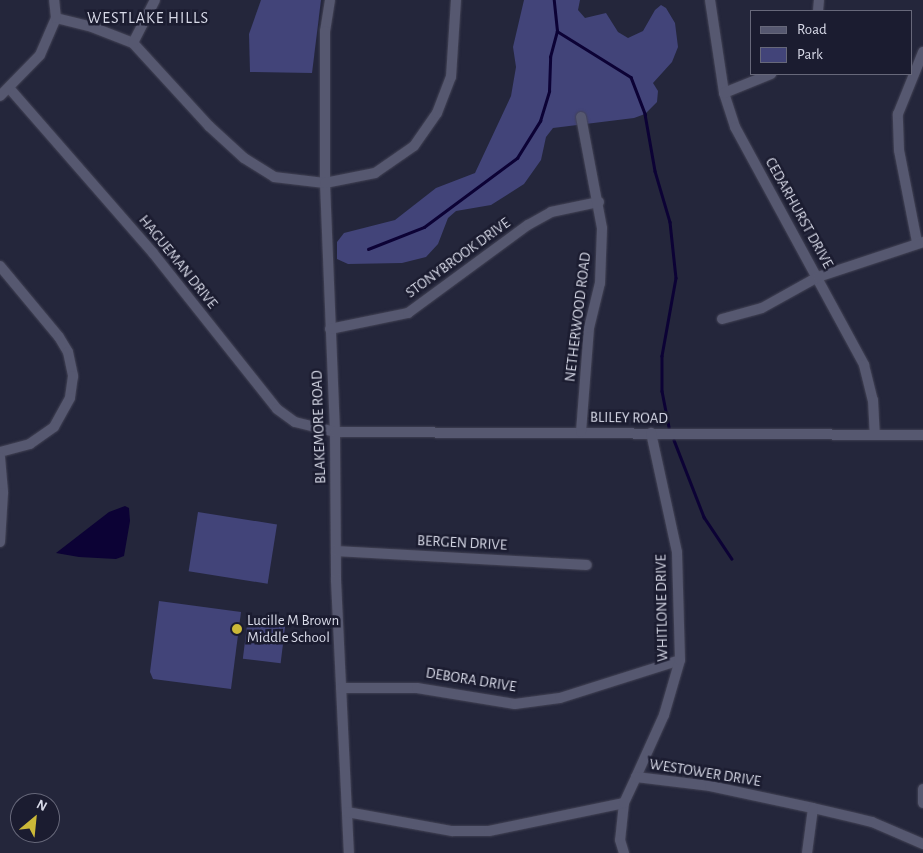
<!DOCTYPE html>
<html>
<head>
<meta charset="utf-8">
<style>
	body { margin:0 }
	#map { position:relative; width:923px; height:853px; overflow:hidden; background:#24263b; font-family:"Alegreya Sans",sans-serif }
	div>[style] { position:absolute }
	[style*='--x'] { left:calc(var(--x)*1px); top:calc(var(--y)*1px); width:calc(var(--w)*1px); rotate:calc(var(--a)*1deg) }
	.green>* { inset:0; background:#424479; transform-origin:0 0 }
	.water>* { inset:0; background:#0c0235 }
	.stream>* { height:2.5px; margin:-1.25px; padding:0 1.25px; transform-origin:1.25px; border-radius:1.25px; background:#0c0235 }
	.roads { filter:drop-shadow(0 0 1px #434355) drop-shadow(0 0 1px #434355) }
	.minor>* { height:10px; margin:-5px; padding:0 5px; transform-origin:5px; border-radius:5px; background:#565870 }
	.dots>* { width:14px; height:14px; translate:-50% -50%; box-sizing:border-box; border:2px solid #1b1c30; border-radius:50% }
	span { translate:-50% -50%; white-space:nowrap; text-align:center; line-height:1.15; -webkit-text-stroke:5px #1b1c30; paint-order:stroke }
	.street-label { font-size:15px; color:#d8dae8 }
	.poi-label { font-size:15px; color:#d8dae8 }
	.left { translate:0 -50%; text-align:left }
	.neighbourhood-label { font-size:16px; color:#d8dae8; letter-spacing:1px }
	.legend { position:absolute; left:750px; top:10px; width:162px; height:65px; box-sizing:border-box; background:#1b1c30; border:1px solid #67687a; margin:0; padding:6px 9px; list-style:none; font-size:15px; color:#d8dae8 }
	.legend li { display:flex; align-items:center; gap:10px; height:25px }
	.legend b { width:25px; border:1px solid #67687a }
	.north { position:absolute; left:10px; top:793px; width:50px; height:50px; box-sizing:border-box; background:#1b1c30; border:1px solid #67687a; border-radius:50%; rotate:28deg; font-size:14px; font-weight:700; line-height:20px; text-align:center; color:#d8dae8 }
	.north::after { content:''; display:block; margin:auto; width:18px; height:22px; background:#ccb938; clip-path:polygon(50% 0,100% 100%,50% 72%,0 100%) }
</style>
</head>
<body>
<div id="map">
	<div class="green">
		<div style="clip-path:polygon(261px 0,321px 0,312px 73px,250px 72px,249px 34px)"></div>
		<div style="clip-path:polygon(524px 0,580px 0,578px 10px,585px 18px,606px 13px,618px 32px,628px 38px,643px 31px,655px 10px,661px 5px,666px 8px,675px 23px,678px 47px,672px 62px,653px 83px,658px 91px,657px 102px,645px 114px,634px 118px,553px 128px,546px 137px,541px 160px,524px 184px,491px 205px,456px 211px,448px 218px,438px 244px,426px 257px,402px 263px,348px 264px,337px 259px,337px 242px,344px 233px,395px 220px,436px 188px,475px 173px,511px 96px,516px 67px,513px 47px)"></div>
		<div style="left:198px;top:512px;width:80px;height:60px;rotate:9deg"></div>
		<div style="clip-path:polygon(159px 601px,241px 612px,231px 689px,153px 679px,150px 672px)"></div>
		<div style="left:248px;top:617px;width:38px;height:42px;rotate:7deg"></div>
	</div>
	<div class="water">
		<div style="clip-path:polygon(125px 506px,129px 508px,130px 521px,124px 556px,116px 559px,79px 557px,56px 553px,109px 512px)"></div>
	</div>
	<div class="stream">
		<div style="--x:557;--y:31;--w:87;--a:31.9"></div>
		<div style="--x:631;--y:77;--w:40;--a:69"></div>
		<div style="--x:645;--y:114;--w:58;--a:80"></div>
		<div style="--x:655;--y:171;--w:53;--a:73.6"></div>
		<div style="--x:670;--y:222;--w:56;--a:83.9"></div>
		<div style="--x:676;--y:278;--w:79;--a:100.2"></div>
		<div style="--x:662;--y:356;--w:35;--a:90"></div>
		<div style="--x:662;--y:391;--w:37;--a:79"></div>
		<div style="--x:368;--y:249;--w:60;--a:-21.4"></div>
		<div style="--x:424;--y:227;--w:116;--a:-36.6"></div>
		<div style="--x:517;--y:158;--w:44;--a:-58.1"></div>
		<div style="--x:540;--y:121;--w:31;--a:-73"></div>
		<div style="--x:549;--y:91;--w:34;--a:-88"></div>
		<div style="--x:550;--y:57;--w:27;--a:-75"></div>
		<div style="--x:557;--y:31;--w:31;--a:-96"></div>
		<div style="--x:674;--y:440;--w:83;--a:68.7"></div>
		<div style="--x:704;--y:517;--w:50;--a:56.3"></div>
	</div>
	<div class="roads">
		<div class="minor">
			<div style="--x:330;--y:0;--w:31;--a:99"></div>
			<div style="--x:325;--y:31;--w:152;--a:90"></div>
			<div style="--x:325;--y:183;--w:249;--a:87.7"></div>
			<div style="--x:335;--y:432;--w:148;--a:89.6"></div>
			<div style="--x:336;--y:580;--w:273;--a:87.3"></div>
			<div style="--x:710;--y:0;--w:94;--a:81.4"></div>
			<div style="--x:724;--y:93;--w:36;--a:72"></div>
			<div style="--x:735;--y:127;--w:271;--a:61.5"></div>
			<div style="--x:864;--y:365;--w:36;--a:76"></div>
			<div style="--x:873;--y:400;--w:35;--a:87"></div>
			<div style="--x:818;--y:11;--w:11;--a:-85"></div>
			<div style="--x:56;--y:18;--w:37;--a:14"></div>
			<div style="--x:92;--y:27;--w:44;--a:21.3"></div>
			<div style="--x:133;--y:43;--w:113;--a:47.5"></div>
			<div style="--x:209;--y:126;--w:47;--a:42.4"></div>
			<div style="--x:244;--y:158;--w:36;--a:32"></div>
			<div style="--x:274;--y:177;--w:51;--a:6.7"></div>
			<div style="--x:325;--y:183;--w:51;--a:-11.3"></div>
			<div style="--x:375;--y:173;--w:47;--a:-34.7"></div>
			<div style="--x:414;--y:146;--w:40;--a:-55.1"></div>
			<div style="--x:437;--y:113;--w:39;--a:-69"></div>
			<div style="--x:451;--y:77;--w:77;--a:-86.3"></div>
			<div style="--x:133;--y:43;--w:48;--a:-62.9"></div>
			<div style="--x:10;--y:89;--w:218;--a:48.9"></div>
			<div style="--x:153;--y:253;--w:199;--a:51.5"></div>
			<div style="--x:277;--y:409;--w:22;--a:36"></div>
			<div style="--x:295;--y:422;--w:41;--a:14"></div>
			<div style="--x:335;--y:432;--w:588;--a:0.29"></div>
			<div style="--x:724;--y:93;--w:51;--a:-22"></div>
			<div style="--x:0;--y:96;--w:57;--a:-45.7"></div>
			<div style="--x:40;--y:55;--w:40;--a:-66.6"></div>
			<div style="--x:56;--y:18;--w:18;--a:-96"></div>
			<div style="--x:917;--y:242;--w:94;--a:-101.1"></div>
			<div style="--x:899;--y:150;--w:36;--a:-92"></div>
			<div style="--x:898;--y:114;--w:67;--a:-68"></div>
			<div style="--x:0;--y:266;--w:92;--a:50.3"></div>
			<div style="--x:59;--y:337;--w:17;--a:59"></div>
			<div style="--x:68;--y:352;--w:25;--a:78"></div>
			<div style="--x:73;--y:376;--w:22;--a:98"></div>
			<div style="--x:70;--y:398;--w:33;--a:119"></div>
			<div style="--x:54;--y:427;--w:29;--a:145"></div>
			<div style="--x:30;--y:444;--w:31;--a:165"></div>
			<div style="--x:722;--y:319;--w:41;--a:-15.4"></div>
			<div style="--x:762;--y:308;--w:64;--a:-29"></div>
			<div style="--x:818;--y:277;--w:111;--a:-18.4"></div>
			<div style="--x:330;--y:329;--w:80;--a:-11.6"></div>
			<div style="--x:408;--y:313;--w:149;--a:-36.3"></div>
			<div style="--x:528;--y:225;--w:26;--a:-29"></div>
			<div style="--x:551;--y:212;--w:49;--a:-11.8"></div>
			<div style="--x:581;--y:432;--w:104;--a:-85.6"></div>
			<div style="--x:589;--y:328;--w:46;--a:-76.3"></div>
			<div style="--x:600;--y:283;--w:55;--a:-87.9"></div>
			<div style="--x:602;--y:228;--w:113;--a:-100.7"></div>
			<div style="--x:0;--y:457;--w:36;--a:85"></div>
			<div style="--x:3;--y:493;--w:49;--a:93.5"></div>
			<div style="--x:336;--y:551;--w:251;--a:3.2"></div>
			<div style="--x:341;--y:688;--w:76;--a:0"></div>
			<div style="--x:417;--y:688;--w:99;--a:9.3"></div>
			<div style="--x:515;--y:704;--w:45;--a:-7.6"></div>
			<div style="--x:560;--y:698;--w:126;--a:-17.6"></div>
			<div style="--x:636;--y:777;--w:68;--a:-65.7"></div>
			<div style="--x:664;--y:715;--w:57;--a:-73.8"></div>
			<div style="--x:680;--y:660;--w:108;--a:-91.6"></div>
			<div style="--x:677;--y:552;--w:122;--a:-102.3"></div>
			<div style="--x:923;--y:789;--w:14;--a:90"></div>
			<div style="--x:624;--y:803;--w:37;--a:96"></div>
			<div style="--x:620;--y:840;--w:14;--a:73"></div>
			<div style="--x:347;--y:812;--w:107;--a:10.3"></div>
			<div style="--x:452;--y:831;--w:37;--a:0"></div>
			<div style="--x:489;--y:831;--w:138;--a:-11.7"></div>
			<div style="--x:624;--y:803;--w:29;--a:-65"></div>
			<div style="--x:636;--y:777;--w:75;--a:6.9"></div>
			<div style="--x:710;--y:786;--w:105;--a:12.1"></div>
			<div style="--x:813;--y:808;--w:61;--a:13.3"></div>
			<div style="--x:872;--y:822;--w:56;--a:23.3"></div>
			<div style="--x:807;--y:853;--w:45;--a:-82.4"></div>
		</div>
	</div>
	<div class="dots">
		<div style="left:237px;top:629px;background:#ccb938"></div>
	</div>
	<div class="street-label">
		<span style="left:799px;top:213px;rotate:61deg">CEDARHURST DRIVE</span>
		<span style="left:458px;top:258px;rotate:-36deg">STONYBROOK DRIVE</span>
		<span style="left:178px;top:262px;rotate:51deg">HAGUEMAN DRIVE</span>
		<span style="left:578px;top:317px;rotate:-83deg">NETHERWOOD ROAD</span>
		<span style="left:629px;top:418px;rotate:1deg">BLILEY ROAD</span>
		<span style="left:319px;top:427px;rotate:-92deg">BLAKEMORE ROAD</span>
		<span style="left:462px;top:543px;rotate:3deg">BERGEN DRIVE</span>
		<span style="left:662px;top:608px;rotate:-91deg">WHITLONE DRIVE</span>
		<span style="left:471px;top:680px;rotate:9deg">DEBORA DRIVE</span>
		<span style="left:705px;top:773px;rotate:9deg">WESTOWER DRIVE</span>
	</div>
	<div class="poi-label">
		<span class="left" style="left:247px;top:629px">Lucille M Brown<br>Middle School</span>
	</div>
	<div class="neighbourhood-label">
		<span style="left:148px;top:18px">WESTLAKE HILLS</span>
	</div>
	<ul class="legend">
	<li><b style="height:6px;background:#565870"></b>Road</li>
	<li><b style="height:14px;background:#424479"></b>Park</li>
	</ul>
	<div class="north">N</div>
</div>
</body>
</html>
